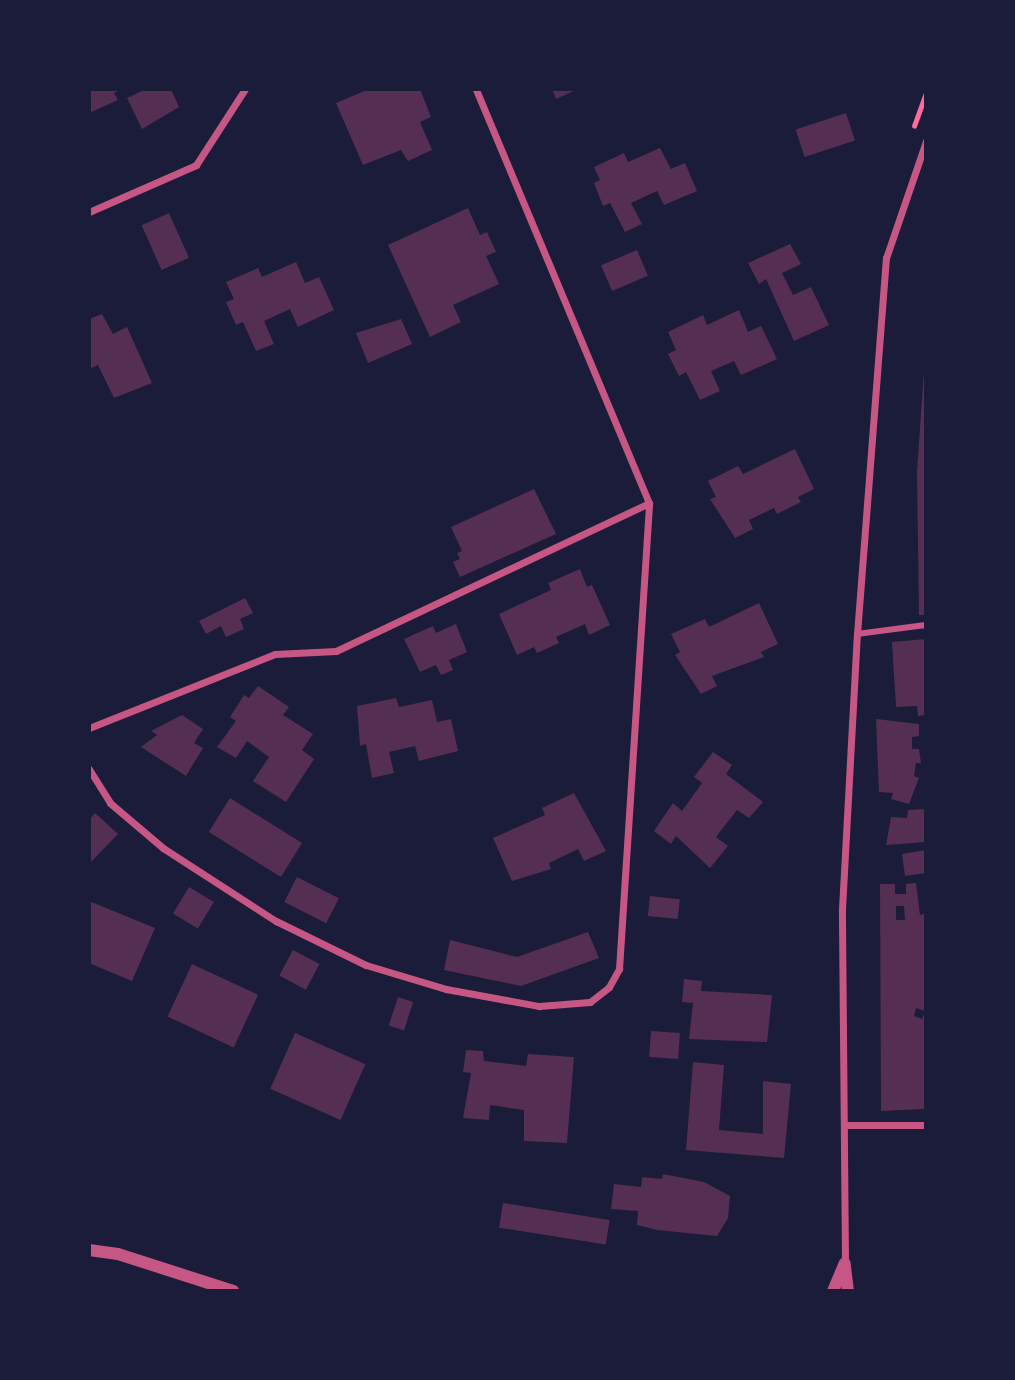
<!DOCTYPE html>
<html>
<head>
<meta charset="utf-8">
<style>
	body { margin:0 }
	#map { position:relative; width:1015px; height:1380px; overflow:hidden; background:#1b1b3a; font-family:"Archivo Narrow",sans-serif }
	div>[style] { position:absolute }
	[style*='--x'] { left:calc(var(--x)*1px); top:calc(var(--y)*1px); width:calc(var(--w)*1px); rotate:calc(var(--a)*1deg) }
	.building>* { inset:0; background:#542f53; transform-origin:0 0 }
	.path>* { height:4.5px; margin:-2.25px; padding:0 2.25px; transform-origin:2.25px; border-radius:2.25px; background:#ff6b9d }
	.pedestrian>* { height:6px; margin:-3px; padding:0 3px; transform-origin:3px; border-radius:3px; background:#c65784 }
	.minor>* { height:7px; margin:-3.5px; padding:0 3.5px; transform-origin:3.5px; border-radius:3.5px; background:#c65784 }
	.tertiary>* { height:12px; margin:-6px; padding:0 6px; transform-origin:6px; border-radius:6px; background:#c65784 }
	span { translate:-50% -50%; white-space:nowrap; text-align:center; line-height:1.15; -webkit-text-stroke:6px #1b1b3a; paint-order:stroke }
	.frame { position:absolute; inset:0; border:91px solid #1b1b3a; pointer-events:none }
</style>
</head>
<body>
<div id="map">
	<div class="building">
		<div style="clip-path:polygon(89px 89px,123px 89px,114px 93px,118px 100px,89px 113px)"></div>
		<div style="clip-path:polygon(146px 89px,171px 89px,179px 107px,142px 129px,127px 98px)"></div>
		<div style="clip-path:polygon(369px 89px,420px 89px,431px 117px,420px 122px,432px 150px,408px 161px,401px 150px,363px 165px,336px 103px)"></div>
		<div style="clip-path:polygon(552px 89px,578px 89px,556px 99px)"></div>
		<div style="left:846px;top:113px;width:29px;height:53px;rotate:72deg"></div>
		<div style="clip-path:polygon(660px 148px,671px 169px,685px 163px,697px 191px,664px 205px,657px 191px,631px 203px,642px 224px,625px 232px,610px 203px,603px 206px,594px 183px,600px 180px,594px 167px,624px 153px,628px 162px)"></div>
		<div style="clip-path:polygon(468px 208px,480px 235px,487px 232px,496px 252px,486px 256px,499px 284px,453px 305px,461px 322px,430px 337px,388px 245px)"></div>
		<div style="left:169px;top:213px;width:49px;height:30px;rotate:66deg"></div>
		<div style="clip-path:polygon(790px 244px,801px 264px,782px 273px,793px 295px,811px 287px,829px 325px,794px 341px,766px 279px,759px 284px,748px 263px)"></div>
		<div style="left:637px;top:250px;width:28px;height:39px;rotate:67deg"></div>
		<div style="clip-path:polygon(296px 262px,305px 283px,319px 277px,334px 310px,298px 327px,290px 309px,264px 321px,274px 344px,256px 351px,243px 322px,236px 325px,226px 302px,234px 299px,226px 282px,258px 268px,262px 277px)"></div>
		<div style="clip-path:polygon(739px 310px,748px 332px,761px 326px,777px 359px,741px 375px,734px 361px,711px 371px,720px 391px,700px 400px,686px 372px,679px 376px,668px 354px,676px 350px,668px 332px,703px 315px,707px 325px)"></div>
		<div style="clip-path:polygon(102px 314px,113px 334px,127px 327px,152px 383px,114px 398px,98px 365px,89px 369px,89px 319px)"></div>
		<div style="clip-path:polygon(401px 319px,412px 344px,368px 363px,356px 333px)"></div>
		<div style="clip-path:polygon(924px 371px,926px 615px,919px 615px,917px 471px)"></div>
		<div style="clip-path:polygon(795px 449px,814px 489px,798px 497px,801px 502px,777px 514px,774px 508px,749px 520px,753px 529px,735px 538px,710px 499px,716px 497px,708px 481px,738px 466px,743px 474px)"></div>
		<div style="clip-path:polygon(534px 489px,556px 534px,460px 577px,453px 562px,460px 559px,457px 553px,462px 551px,451px 527px)"></div>
		<div style="clip-path:polygon(580px 569px,587px 587px,592px 585px,610px 625px,589px 635px,585px 624px,556px 637px,559px 643px,537px 653px,534px 647px,517px 655px,499px 614px,551px 590px,548px 583px)"></div>
		<div style="clip-path:polygon(245px 598px,253px 613px,240px 619px,244px 629px,226px 637px,221px 626px,206px 634px,199px 621px)"></div>
		<div style="clip-path:polygon(759px 603px,778px 644px,761px 652px,764px 657px,712px 676px,717px 686px,701px 694px,675px 655px,680px 652px,671px 634px,705px 619px,709px 627px)"></div>
		<div style="clip-path:polygon(456px 624px,467px 652px,449px 660px,453px 670px,441px 675px,436px 665px,420px 672px,404px 639px,433px 626px,436px 633px)"></div>
		<div style="clip-path:polygon(926px 639px,926px 715px,918px 716px,917px 706px,896px 707px,892px 642px)"></div>
		<div style="clip-path:polygon(258px 686px,289px 707px,283px 715px,313px 734px,302px 750px,314px 759px,286px 802px,253px 781px,269px 757px,247px 741px,236px 758px,217px 747px,236px 721px,230px 717px,244px 695px,249px 698px)"></div>
		<div style="clip-path:polygon(396px 698px,399px 707px,432px 700px,437px 722px,451px 719px,458px 751px,419px 761px,415px 746px,389px 752px,394px 773px,372px 778px,366px 744px,360px 746px,357px 706px)"></div>
		<div style="clip-path:polygon(182px 715px,203px 729px,194px 743px,203px 748px,186px 776px,141px 747px,157px 735px,151px 731px)"></div>
		<div style="clip-path:polygon(876px 719px,919px 724px,919px 736px,912px 737px,912px 749px,919px 749px,921px 763px,916px 763px,914px 776px,919px 778px,909px 804px,891px 799px,893px 793px,879px 792px)"></div>
		<div style="clip-path:polygon(713px 752px,732px 765px,726px 774px,763px 802px,749px 818px,737px 810px,726px 824px,716px 837px,728px 846px,710px 868px,676px 836px,671px 844px,654px 831px,673px 803px,682px 811px,702px 783px,694px 777px)"></div>
		<div style="clip-path:polygon(574px 793px,606px 851px,584px 861px,578px 849px,549px 863px,551px 869px,512px 881px,493px 838px,545px 815px,542px 808px)"></div>
		<div style="left:230px;top:798px;width:85px;height:40px;rotate:32deg"></div>
		<div style="clip-path:polygon(926px 809px,926px 842px,886px 845px,891px 817px,907px 818px,908px 810px)"></div>
		<div style="clip-path:polygon(95px 813px,118px 834px,91px 862px,89px 820px)"></div>
		<div style="clip-path:polygon(926px 850px,926px 873px,905px 876px,902px 854px)"></div>
		<div style="left:297px;top:877px;width:47px;height:28px;rotate:27deg"></div>
		<div style="clip-path:polygon(evenodd,916px 883px,920px 915px,926px 913px,926px 1105px,924px 1109px,881px 1111px,880px 884px,895px 884px,895px 894px,906px 894px,906px 884px,916px 883px,896px 906px,904px 906px,905px 920px,896px 920px,896px 906px,916px 883px,916px 1008px,925px 1011px,922px 1019px,914px 1016px,916px 1008px)"></div>
		<div style="left:189px;top:887px;width:29px;height:31px;rotate:31deg"></div>
		<div style="left:650px;top:896px;width:30px;height:20px;rotate:6deg"></div>
		<div style="clip-path:polygon(89px 901px,155px 928px,132px 981px,89px 963px)"></div>
		<div style="clip-path:polygon(588px 932px,599px 958px,521px 986px,444px 970px,450px 940px,517px 957px)"></div>
		<div style="left:293px;top:950px;width:30px;height:29px;rotate:28deg"></div>
		<div style="left:192px;top:964px;width:73px;height:58px;rotate:25deg"></div>
		<div style="clip-path:polygon(684px 979px,702px 981px,701px 991px,772px 995px,767px 1042px,689px 1039px,693px 1003px,682px 1002px)"></div>
		<div style="left:398px;top:997px;width:16px;height:30px;rotate:18deg"></div>
		<div style="left:651px;top:1031px;width:29px;height:26px;rotate:4deg"></div>
		<div style="left:295px;top:1033px;width:77px;height:61px;rotate:24deg"></div>
		<div style="clip-path:polygon(466px 1050px,483px 1051px,484px 1061px,526px 1066px,528px 1054px,574px 1057px,567px 1143px,524px 1141px,524px 1110px,490px 1105px,489px 1120px,463px 1118px,471px 1073px,463px 1072px)"></div>
		<div style="clip-path:polygon(693px 1062px,724px 1065px,719px 1130px,763px 1134px,763px 1081px,791px 1084px,784px 1158px,686px 1150px)"></div>
		<div style="clip-path:polygon(663px 1174px,704px 1182px,730px 1196px,728px 1218px,717px 1236px,657px 1230px,637px 1225px,638px 1211px,611px 1209px,614px 1184px,641px 1187px,642px 1177px,662px 1179px)"></div>
		<div style="left:503px;top:1203px;width:108px;height:25px;rotate:9deg"></div>
	</div>
	<div class="path">
		<div style="--x:914;--y:126;--w:35;--a:-70"></div>
	</div>
	<div class="pedestrian">
		<div style="--x:857;--y:634;--w:69;--a:-7.5"></div>
	</div>
	<div class="minor">
		<div style="--x:89;--y:212;--w:117;--a:-23.7"></div>
		<div style="--x:196;--y:165;--w:90;--a:-57.2"></div>
		<div style="--x:925;--y:625;--w:1;--a:0"></div>
		<div style="--x:89;--y:728;--w:200;--a:-21.7"></div>
		<div style="--x:275;--y:654;--w:61;--a:-2.8"></div>
		<div style="--x:336;--y:651;--w:346;--a:-25.3"></div>
		<div style="--x:89;--y:769;--w:40;--a:58"></div>
		<div style="--x:110;--y:803;--w:70;--a:40.3"></div>
		<div style="--x:163;--y:848;--w:135;--a:32.9"></div>
		<div style="--x:276;--y:921;--w:100;--a:26.1"></div>
		<div style="--x:366;--y:965;--w:84;--a:16.7"></div>
		<div style="--x:446;--y:989;--w:95;--a:10.4"></div>
		<div style="--x:539;--y:1006;--w:51;--a:-4.5"></div>
		<div style="--x:590;--y:1002;--w:24;--a:-38"></div>
		<div style="--x:609;--y:987;--w:21;--a:-61"></div>
		<div style="--x:619;--y:969;--w:467;--a:-86.3"></div>
		<div style="--x:649;--y:503;--w:449;--a:-112.7"></div>
		<div style="--x:846;--y:1125;--w:80;--a:0"></div>
		<div style="--x:845;--y:1263;--w:354;--a:-90.5"></div>
		<div style="--x:842;--y:909;--w:275;--a:-86.9"></div>
		<div style="--x:857;--y:634;--w:377;--a:-85.6"></div>
		<div style="--x:886;--y:258;--w:124;--a:-71.1"></div>
	</div>
	<div class="tertiary">
		<div style="--x:89;--y:1250;--w:29;--a:8"></div>
		<div style="--x:118;--y:1254;--w:121;--a:17.8"></div>
		<div style="--x:845;--y:1267;--w:24;--a:83"></div>
		<div style="--x:833;--y:1291;--w:30;--a:-67"></div>
	</div>
	<div class="frame"></div>
</div>
</body>
</html>
